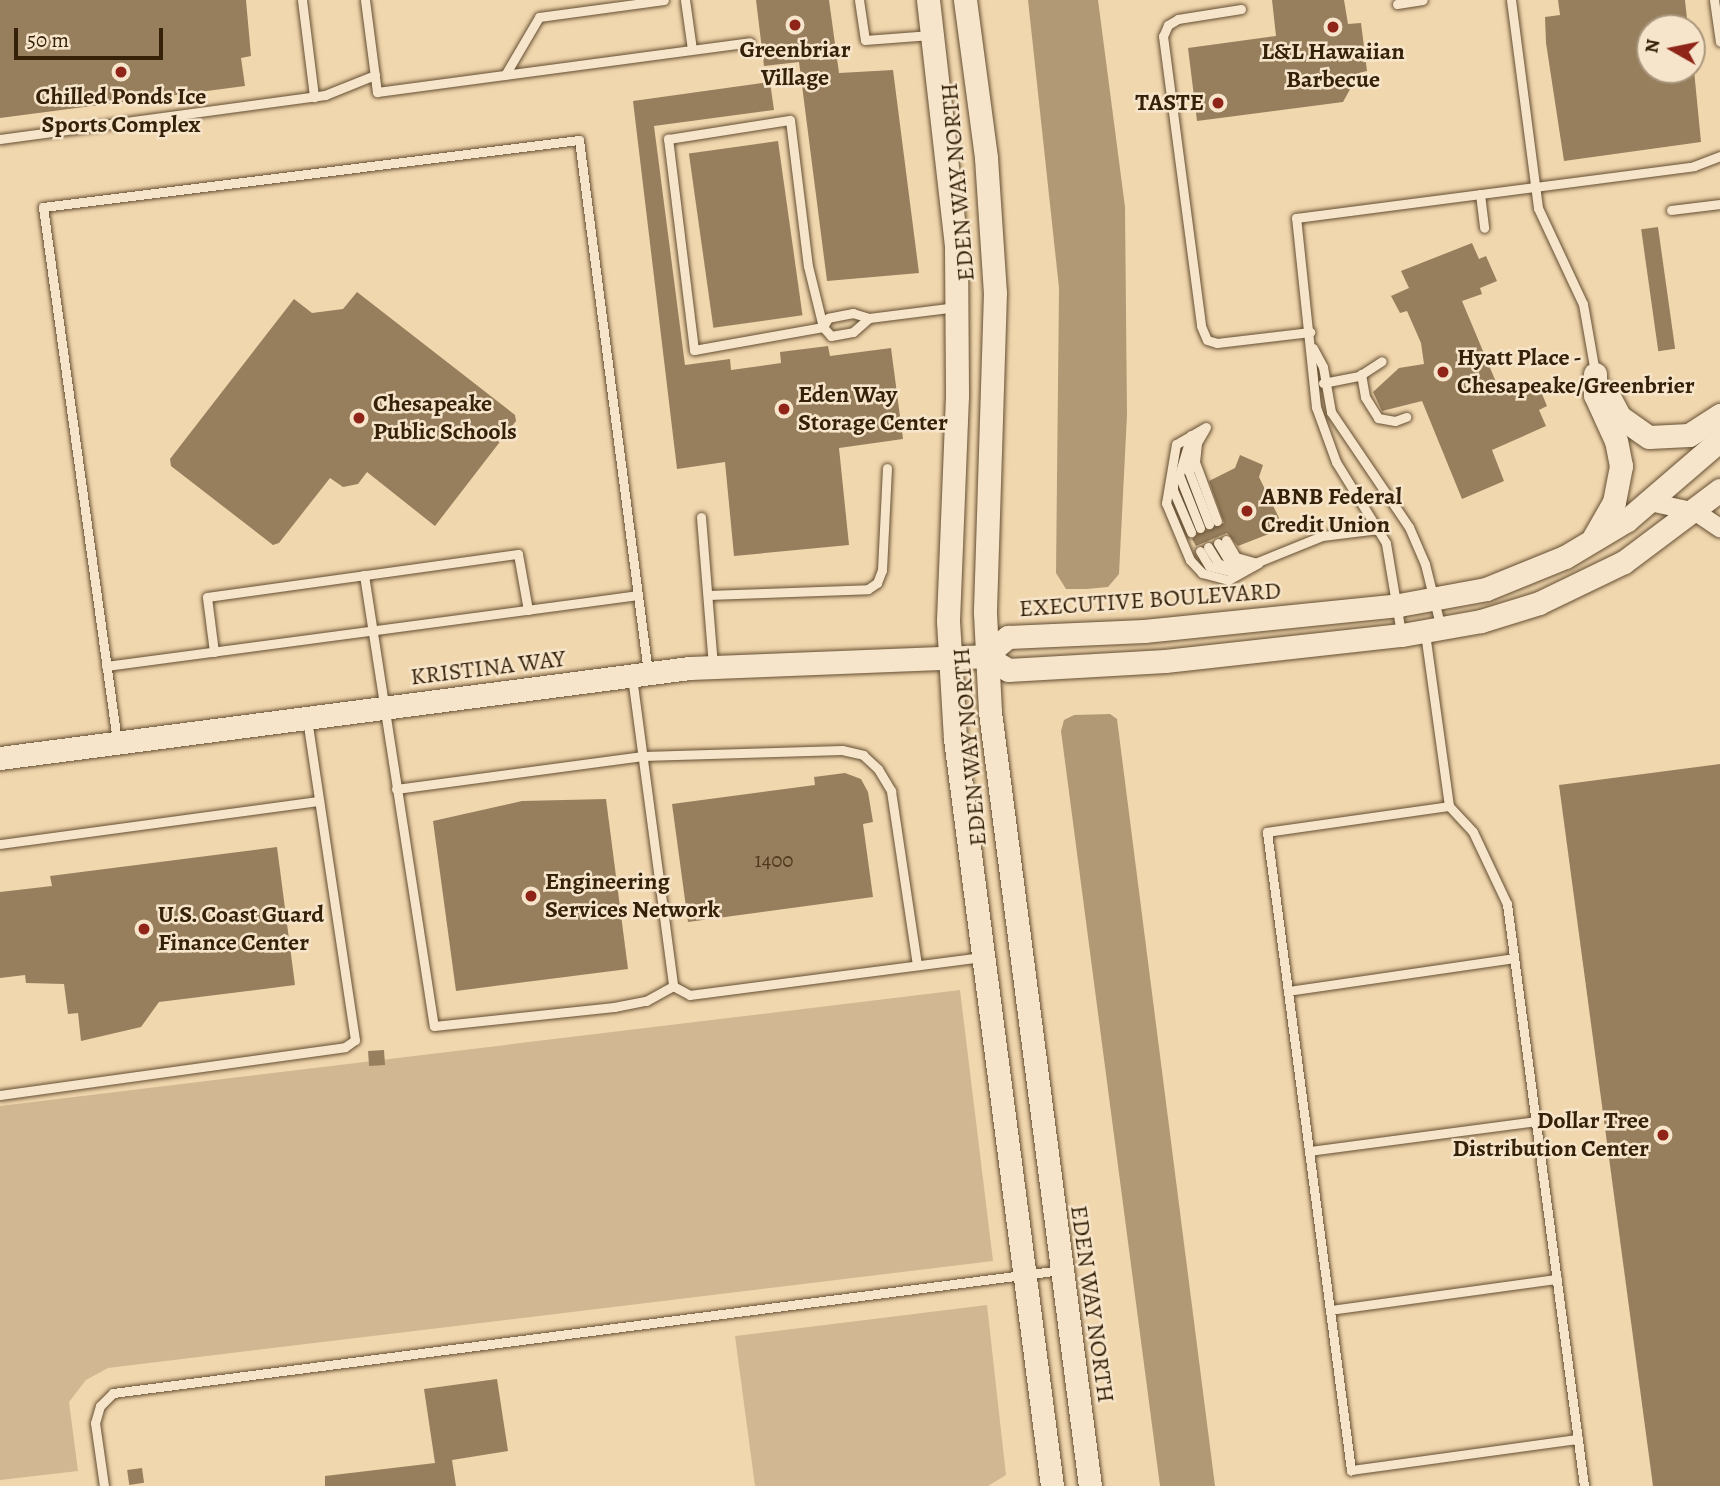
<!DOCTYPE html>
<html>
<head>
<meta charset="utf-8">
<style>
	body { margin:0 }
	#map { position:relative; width:1720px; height:1486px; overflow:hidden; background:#f1d7ae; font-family:Alegreya,serif }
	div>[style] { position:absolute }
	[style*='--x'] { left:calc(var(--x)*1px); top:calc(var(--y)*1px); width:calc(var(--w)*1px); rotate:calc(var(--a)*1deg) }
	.green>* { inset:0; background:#d1b892 }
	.water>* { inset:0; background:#b19976 }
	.building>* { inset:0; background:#977f5e; transform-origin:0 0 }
	.roads { filter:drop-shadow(0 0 2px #644e32) drop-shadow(0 0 2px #644e32) }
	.service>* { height:9px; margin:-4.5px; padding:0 4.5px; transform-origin:4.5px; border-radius:4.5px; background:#f6e5ca }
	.minor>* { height:18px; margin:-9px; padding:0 9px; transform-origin:9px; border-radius:9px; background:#f6e5ca }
	.tertiary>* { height:23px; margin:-11.5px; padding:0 11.5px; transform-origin:11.5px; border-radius:11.5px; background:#f6e5ca }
	.dots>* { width:19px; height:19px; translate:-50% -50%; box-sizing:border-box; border:4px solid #f6e5ca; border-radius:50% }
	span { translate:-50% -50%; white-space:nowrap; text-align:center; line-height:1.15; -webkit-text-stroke:5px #f6e5ca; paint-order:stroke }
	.number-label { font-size:21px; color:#4e381e }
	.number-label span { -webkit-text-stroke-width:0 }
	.poi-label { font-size:24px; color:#352008; font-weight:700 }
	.right { translate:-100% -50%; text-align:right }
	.left { translate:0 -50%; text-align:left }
	.street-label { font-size:24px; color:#352008 }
	.north { position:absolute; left:1636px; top:14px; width:70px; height:70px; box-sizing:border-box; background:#f6e5ca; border:2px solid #a9967c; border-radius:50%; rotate:279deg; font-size:19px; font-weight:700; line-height:28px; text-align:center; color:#352008 }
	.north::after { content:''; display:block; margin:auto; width:24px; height:32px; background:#8f2418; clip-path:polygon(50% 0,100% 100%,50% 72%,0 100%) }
	.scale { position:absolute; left:14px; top:28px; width:149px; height:32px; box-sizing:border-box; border:4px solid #352008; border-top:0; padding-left:9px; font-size:21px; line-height:24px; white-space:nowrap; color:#352008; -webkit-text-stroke:5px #f6e5ca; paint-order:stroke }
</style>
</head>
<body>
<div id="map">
	<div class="green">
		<div style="clip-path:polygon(960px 990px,993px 1261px,108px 1368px,86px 1380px,69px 1402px,78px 1471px,0 1480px,0 1106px)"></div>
		<div style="clip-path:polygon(987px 1305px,1006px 1475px,988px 1486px,755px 1486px,735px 1336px)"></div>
	</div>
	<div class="water">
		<div style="clip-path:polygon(1028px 0,1098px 0,1125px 207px,1127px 415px,1119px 574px,1108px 587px,1086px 589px,1066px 589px,1056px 573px,1059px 288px)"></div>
		<div style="clip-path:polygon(1110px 714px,1117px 719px,1215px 1486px,1160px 1486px,1061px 731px,1064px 720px,1074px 715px)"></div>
	</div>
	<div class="building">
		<div style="clip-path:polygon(0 0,246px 0,251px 56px,241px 58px,245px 86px,0 118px)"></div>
		<div style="clip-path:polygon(756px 0,829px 0,839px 73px,893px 70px,919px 273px,827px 281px,799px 62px,764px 66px)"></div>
		<div style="clip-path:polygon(1272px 0,1344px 0,1348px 24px,1361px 23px,1367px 71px,1359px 73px,1343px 102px,1197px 121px,1188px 48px,1276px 36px)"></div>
		<div style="clip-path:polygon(1558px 0,1685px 0,1688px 28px,1650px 28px,1650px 70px,1694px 70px,1701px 142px,1564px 161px,1546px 43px,1545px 17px,1560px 15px)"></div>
		<div style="clip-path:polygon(770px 82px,774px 110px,654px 126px,685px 365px,730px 359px,731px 370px,781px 363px,780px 352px,828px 346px,830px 356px,891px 348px,903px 439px,839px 448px,849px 545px,734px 556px,725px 462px,677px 469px,633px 101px)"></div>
		<div style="left:778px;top:141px;width:176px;height:90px;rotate:82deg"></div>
		<div style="left:1658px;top:227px;width:123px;height:17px;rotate:82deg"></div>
		<div style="clip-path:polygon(1472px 243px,1479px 259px,1486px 256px,1497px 281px,1480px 288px,1482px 294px,1462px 301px,1501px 394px,1523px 386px,1525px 390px,1537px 382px,1547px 406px,1539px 410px,1546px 426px,1492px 450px,1504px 481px,1462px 499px,1422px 401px,1382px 411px,1373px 392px,1399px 368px,1424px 364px,1421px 343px,1407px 311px,1400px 313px,1391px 296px,1409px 288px,1401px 271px)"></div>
		<div style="clip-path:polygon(357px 292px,515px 415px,516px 421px,435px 526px,367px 472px,358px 484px,343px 487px,330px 478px,279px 543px,273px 545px,171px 466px,170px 459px,294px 299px,312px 313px,343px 309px)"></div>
		<div style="clip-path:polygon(1240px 455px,1263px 465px,1259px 477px,1284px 528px,1238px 546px,1227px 533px,1196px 546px,1192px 539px,1197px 534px,1224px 523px,1209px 481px,1235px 468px)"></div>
		<div style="clip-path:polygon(1720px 764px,1720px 1486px,1653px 1486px,1559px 785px)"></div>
		<div style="clip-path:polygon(845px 773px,861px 779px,868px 792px,873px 822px,863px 824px,873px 897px,688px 922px,672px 804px,815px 785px,814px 777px)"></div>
		<div style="clip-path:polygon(606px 799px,628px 969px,456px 991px,433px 821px,522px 801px)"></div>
		<div style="clip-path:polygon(277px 847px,295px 985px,159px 1002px,141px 1027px,81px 1041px,78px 1013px,68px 1014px,64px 984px,26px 983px,25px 975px,0 978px,0 892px,52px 886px,50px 876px)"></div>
		<div style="left:384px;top:1050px;width:15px;height:16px;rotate:86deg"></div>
		<div style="clip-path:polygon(497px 1379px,508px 1451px,452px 1460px,456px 1486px,325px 1486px,325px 1476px,435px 1463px,424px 1389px)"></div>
		<div style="left:142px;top:1468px;width:15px;height:15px;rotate:82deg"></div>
	</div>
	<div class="roads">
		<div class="service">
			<div style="--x:302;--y:0;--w:98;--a:82.9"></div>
			<div style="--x:365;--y:0;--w:93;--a:82.6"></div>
			<div style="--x:377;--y:92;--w:376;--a:-7.6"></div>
			<div style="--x:685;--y:0;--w:49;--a:81.9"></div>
			<div style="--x:859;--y:0;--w:40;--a:81.5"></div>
			<div style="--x:865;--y:40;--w:66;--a:-4.3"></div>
			<div style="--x:1511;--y:0;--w:210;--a:82.6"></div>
			<div style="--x:1538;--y:208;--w:106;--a:64.9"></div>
			<div style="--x:1583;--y:304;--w:69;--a:80"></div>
			<div style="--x:1714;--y:0;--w:42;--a:81.9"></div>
			<div style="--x:1397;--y:4;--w:26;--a:-9"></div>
			<div style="--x:1241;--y:9;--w:64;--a:171"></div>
			<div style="--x:1178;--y:19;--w:12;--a:149"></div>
			<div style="--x:1168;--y:25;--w:12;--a:114"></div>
			<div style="--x:1163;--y:36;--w:292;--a:82.5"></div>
			<div style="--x:1201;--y:326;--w:15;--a:67"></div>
			<div style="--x:1207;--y:340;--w:10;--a:17"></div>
			<div style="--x:1217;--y:343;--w:94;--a:-6.7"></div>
			<div style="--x:505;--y:75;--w:67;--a:-59.6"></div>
			<div style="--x:539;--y:17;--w:126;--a:-7.7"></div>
			<div style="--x:790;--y:120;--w:147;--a:83"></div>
			<div style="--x:808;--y:266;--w:63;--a:76.2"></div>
			<div style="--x:823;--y:327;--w:131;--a:169.9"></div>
			<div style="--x:694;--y:350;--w:213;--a:-97"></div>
			<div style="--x:668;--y:139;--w:123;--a:-8.9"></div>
			<div style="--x:0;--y:139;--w:328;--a:-7.7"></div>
			<div style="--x:325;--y:95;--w:54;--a:-21.8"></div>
			<div style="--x:1480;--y:194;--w:34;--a:83"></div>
			<div style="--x:1671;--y:210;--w:49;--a:-7"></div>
			<div style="--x:869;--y:318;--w:17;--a:-163"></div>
			<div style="--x:853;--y:313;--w:25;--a:169"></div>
			<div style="--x:828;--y:318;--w:10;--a:119"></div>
			<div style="--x:823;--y:327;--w:12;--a:48"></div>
			<div style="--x:831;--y:336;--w:22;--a:-10"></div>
			<div style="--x:853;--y:332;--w:21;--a:-41"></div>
			<div style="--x:869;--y:318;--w:88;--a:-7.2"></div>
			<div style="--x:1313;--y:348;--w:21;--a:62"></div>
			<div style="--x:1323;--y:367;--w:46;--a:79.9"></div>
			<div style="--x:1331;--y:412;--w:139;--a:55.9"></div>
			<div style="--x:1409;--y:527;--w:40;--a:66.6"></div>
			<div style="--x:1425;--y:564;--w:66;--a:76"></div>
			<div style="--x:1361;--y:374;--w:23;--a:80"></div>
			<div style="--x:1365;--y:397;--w:25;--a:58"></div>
			<div style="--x:1378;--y:418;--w:17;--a:10"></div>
			<div style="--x:1395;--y:421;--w:12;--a:-20"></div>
			<div style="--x:1323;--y:383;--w:37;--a:-11"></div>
			<div style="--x:1359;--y:376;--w:27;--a:-33"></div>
			<div style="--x:1206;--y:427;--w:34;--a:150"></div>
			<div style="--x:1176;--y:444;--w:60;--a:99.6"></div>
			<div style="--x:1166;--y:503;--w:62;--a:67.2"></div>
			<div style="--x:1190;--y:560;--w:18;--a:47"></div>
			<div style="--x:1202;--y:573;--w:27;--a:15"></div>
			<div style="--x:1228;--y:580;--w:35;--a:-29"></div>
			<div style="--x:1205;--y:429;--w:16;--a:120"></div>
			<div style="--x:1197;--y:443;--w:19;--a:96"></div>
			<div style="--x:1195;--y:462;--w:63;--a:69.6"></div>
			<div style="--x:1191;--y:435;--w:42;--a:106.7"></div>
			<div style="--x:1179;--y:475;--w:57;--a:68.4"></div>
			<div style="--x:1191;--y:444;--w:28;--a:94"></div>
			<div style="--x:1189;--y:472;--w:56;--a:69"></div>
			<div style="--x:1173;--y:478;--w:12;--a:90"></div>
			<div style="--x:1173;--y:490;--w:46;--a:66.8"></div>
			<div style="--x:701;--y:517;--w:148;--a:85.4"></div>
			<div style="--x:1226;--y:540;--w:20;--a:60"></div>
			<div style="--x:1236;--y:557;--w:22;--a:16"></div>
			<div style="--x:1218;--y:543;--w:21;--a:59"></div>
			<div style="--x:1229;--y:561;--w:19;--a:18"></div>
			<div style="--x:1208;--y:547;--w:19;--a:58"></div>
			<div style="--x:1218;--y:563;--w:14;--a:25"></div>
			<div style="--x:1200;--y:551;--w:17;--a:59"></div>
			<div style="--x:1209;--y:566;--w:25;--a:14"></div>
			<div style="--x:1233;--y:572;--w:96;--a:-22"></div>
			<div style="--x:1322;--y:536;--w:57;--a:-7"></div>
			<div style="--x:364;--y:575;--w:456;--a:81.2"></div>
			<div style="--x:434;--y:1026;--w:181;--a:-6"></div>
			<div style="--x:614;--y:1007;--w:33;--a:-11"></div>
			<div style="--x:646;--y:1001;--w:31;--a:-29"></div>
			<div style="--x:708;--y:595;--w:160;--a:-2.1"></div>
			<div style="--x:868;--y:589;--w:11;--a:-34"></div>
			<div style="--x:877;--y:583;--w:14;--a:-69"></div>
			<div style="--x:882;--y:570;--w:102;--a:-87.2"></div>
			<div style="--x:1401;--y:633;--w:91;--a:-99.5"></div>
			<div style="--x:1386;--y:543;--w:95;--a:-121.7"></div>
			<div style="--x:1336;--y:462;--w:59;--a:-110"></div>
			<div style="--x:1316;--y:407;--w:190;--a:-96"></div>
			<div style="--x:1296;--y:218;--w:401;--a:-7.4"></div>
			<div style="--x:1694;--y:166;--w:28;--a:-21"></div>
			<div style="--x:1425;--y:633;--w:175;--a:82.1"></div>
			<div style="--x:1449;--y:806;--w:35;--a:47"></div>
			<div style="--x:1473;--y:832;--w:80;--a:64.7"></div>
			<div style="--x:1507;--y:904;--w:587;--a:82.46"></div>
			<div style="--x:214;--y:652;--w:55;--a:-97.3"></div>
			<div style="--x:207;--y:597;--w:314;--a:-7.9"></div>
			<div style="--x:518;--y:554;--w:57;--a:79.9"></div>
			<div style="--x:106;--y:666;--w:537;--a:-7.6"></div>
			<div style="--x:632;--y:677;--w:312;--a:82.4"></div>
			<div style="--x:673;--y:986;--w:19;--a:28"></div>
			<div style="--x:690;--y:995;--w:294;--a:-7.4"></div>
			<div style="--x:117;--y:741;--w:539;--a:-97.89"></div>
			<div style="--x:43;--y:207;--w:540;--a:-7.13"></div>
			<div style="--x:579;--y:140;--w:537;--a:82.62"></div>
			<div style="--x:396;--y:789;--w:249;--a:-7.6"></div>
			<div style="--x:643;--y:756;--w:199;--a:-1.7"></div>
			<div style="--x:842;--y:750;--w:22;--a:13"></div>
			<div style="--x:863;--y:755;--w:21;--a:43"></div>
			<div style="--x:878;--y:769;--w:26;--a:59"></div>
			<div style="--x:891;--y:791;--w:176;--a:81.5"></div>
			<div style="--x:1449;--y:806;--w:184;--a:171.9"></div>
			<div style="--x:1267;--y:832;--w:644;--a:82.5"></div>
			<div style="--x:1351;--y:1470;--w:229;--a:-7.8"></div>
			<div style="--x:0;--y:844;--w:322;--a:-7.7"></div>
			<div style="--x:1288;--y:991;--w:228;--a:-8.3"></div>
			<div style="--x:0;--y:1095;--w:348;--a:-7.9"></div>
			<div style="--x:345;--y:1047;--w:12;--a:-35"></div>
			<div style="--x:355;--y:1040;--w:324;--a:-98.5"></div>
			<div style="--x:1309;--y:1151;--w:229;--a:-7.5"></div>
			<div style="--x:1330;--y:1310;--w:229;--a:-7.8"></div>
			<div style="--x:104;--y:1486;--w:64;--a:-98.1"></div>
			<div style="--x:95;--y:1423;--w:18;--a:-74"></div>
			<div style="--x:100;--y:1406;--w:18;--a:-45"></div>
			<div style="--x:113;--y:1393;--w:956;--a:-7.39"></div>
		</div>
		<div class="minor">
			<div style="--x:1650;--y:502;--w:47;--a:12.3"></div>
			<div style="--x:1696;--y:512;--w:29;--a:34"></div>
		</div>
		<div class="tertiary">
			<div style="--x:928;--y:0;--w:249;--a:83.5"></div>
			<div style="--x:956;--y:247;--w:149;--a:89.6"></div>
			<div style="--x:957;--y:396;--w:225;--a:92.3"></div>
			<div style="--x:948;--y:621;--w:118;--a:86.6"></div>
			<div style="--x:955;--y:739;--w:753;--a:82.6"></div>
			<div style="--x:965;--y:0;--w:159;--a:82.4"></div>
			<div style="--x:986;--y:158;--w:134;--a:86.2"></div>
			<div style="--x:995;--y:292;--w:321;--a:91.8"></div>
			<div style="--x:985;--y:613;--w:99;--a:87.1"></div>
			<div style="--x:990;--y:712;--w:780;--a:82.64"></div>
			<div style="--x:1607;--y:393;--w:27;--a:62"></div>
			<div style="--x:1620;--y:417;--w:35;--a:35"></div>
			<div style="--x:1649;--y:437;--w:40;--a:-2.9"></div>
			<div style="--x:1689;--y:435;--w:37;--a:-33"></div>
			<div style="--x:1594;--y:537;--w:40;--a:-60.3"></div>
			<div style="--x:1614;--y:502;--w:37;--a:-79"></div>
			<div style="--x:1621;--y:466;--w:25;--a:-101"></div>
			<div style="--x:1616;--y:441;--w:51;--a:-114.5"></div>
			<div style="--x:1595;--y:395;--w:21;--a:-90"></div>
			<div style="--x:985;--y:656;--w:30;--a:-40"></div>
			<div style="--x:1008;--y:637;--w:136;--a:-2.5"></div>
			<div style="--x:1144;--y:631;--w:256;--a:-5.8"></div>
			<div style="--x:1399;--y:605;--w:88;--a:-10.4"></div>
			<div style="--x:1486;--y:589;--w:85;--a:-22.1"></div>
			<div style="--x:1565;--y:557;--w:72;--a:-30.8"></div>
			<div style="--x:1627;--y:520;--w:123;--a:-40.7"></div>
			<div style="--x:985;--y:656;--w:27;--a:31"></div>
			<div style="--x:1008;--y:670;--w:157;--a:-3.3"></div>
			<div style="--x:1165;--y:661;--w:238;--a:-6.3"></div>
			<div style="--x:1402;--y:635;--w:80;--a:-10"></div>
			<div style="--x:1481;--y:621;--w:61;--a:-17.2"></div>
			<div style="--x:1539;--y:603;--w:94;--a:-25.8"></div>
			<div style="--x:1624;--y:562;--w:120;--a:-36.9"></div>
			<div style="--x:0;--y:758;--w:695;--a:-7.44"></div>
			<div style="--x:689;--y:668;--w:296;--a:-2.3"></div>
		</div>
	</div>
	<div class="dots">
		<div style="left:795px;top:25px;background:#8f2418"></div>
		<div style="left:1333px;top:27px;background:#8f2418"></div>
		<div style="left:121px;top:72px;background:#8f2418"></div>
		<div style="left:1218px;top:103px;background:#8f2418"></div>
		<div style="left:1443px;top:372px;background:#8f2418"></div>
		<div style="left:784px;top:409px;background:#8f2418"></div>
		<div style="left:359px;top:418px;background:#8f2418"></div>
		<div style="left:1247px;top:511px;background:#8f2418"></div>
		<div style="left:531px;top:896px;background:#8f2418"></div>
		<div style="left:144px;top:929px;background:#8f2418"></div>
		<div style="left:1663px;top:1135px;background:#8f2418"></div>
	</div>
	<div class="number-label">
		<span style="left:774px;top:860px">1400</span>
	</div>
	<div class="poi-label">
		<span style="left:795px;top:64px">Greenbriar<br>Village</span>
		<span style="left:1333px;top:66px">L&amp;L Hawaiian<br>Barbecue</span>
		<span style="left:121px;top:111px">Chilled Ponds Ice<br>Sports Complex</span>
		<span class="right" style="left:1204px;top:103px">TASTE</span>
		<span class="left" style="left:1457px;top:372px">Hyatt Place -<br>Chesapeake/Greenbrier</span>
		<span class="left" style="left:798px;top:409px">Eden Way<br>Storage Center</span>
		<span class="left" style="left:373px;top:418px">Chesapeake<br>Public Schools</span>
		<span class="left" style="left:1261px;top:511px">ABNB Federal<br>Credit Union</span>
		<span class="left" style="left:545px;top:896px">Engineering<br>Services Network</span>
		<span class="left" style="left:158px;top:929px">U.S. Coast Guard<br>Finance Center</span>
		<span class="right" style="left:1649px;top:1135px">Dollar Tree<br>Distribution Center</span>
	</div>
	<div class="street-label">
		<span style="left:958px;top:182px;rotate:-95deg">EDEN WAY NORTH</span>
		<span style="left:1150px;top:600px;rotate:-4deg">EXECUTIVE BOULEVARD</span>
		<span style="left:488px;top:668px;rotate:-7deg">KRISTINA WAY</span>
		<span style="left:970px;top:747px;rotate:-95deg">EDEN WAY NORTH</span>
		<span style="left:1092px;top:1304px;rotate:82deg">EDEN WAY NORTH</span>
	</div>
	<div class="north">N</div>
	<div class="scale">50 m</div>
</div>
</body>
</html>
